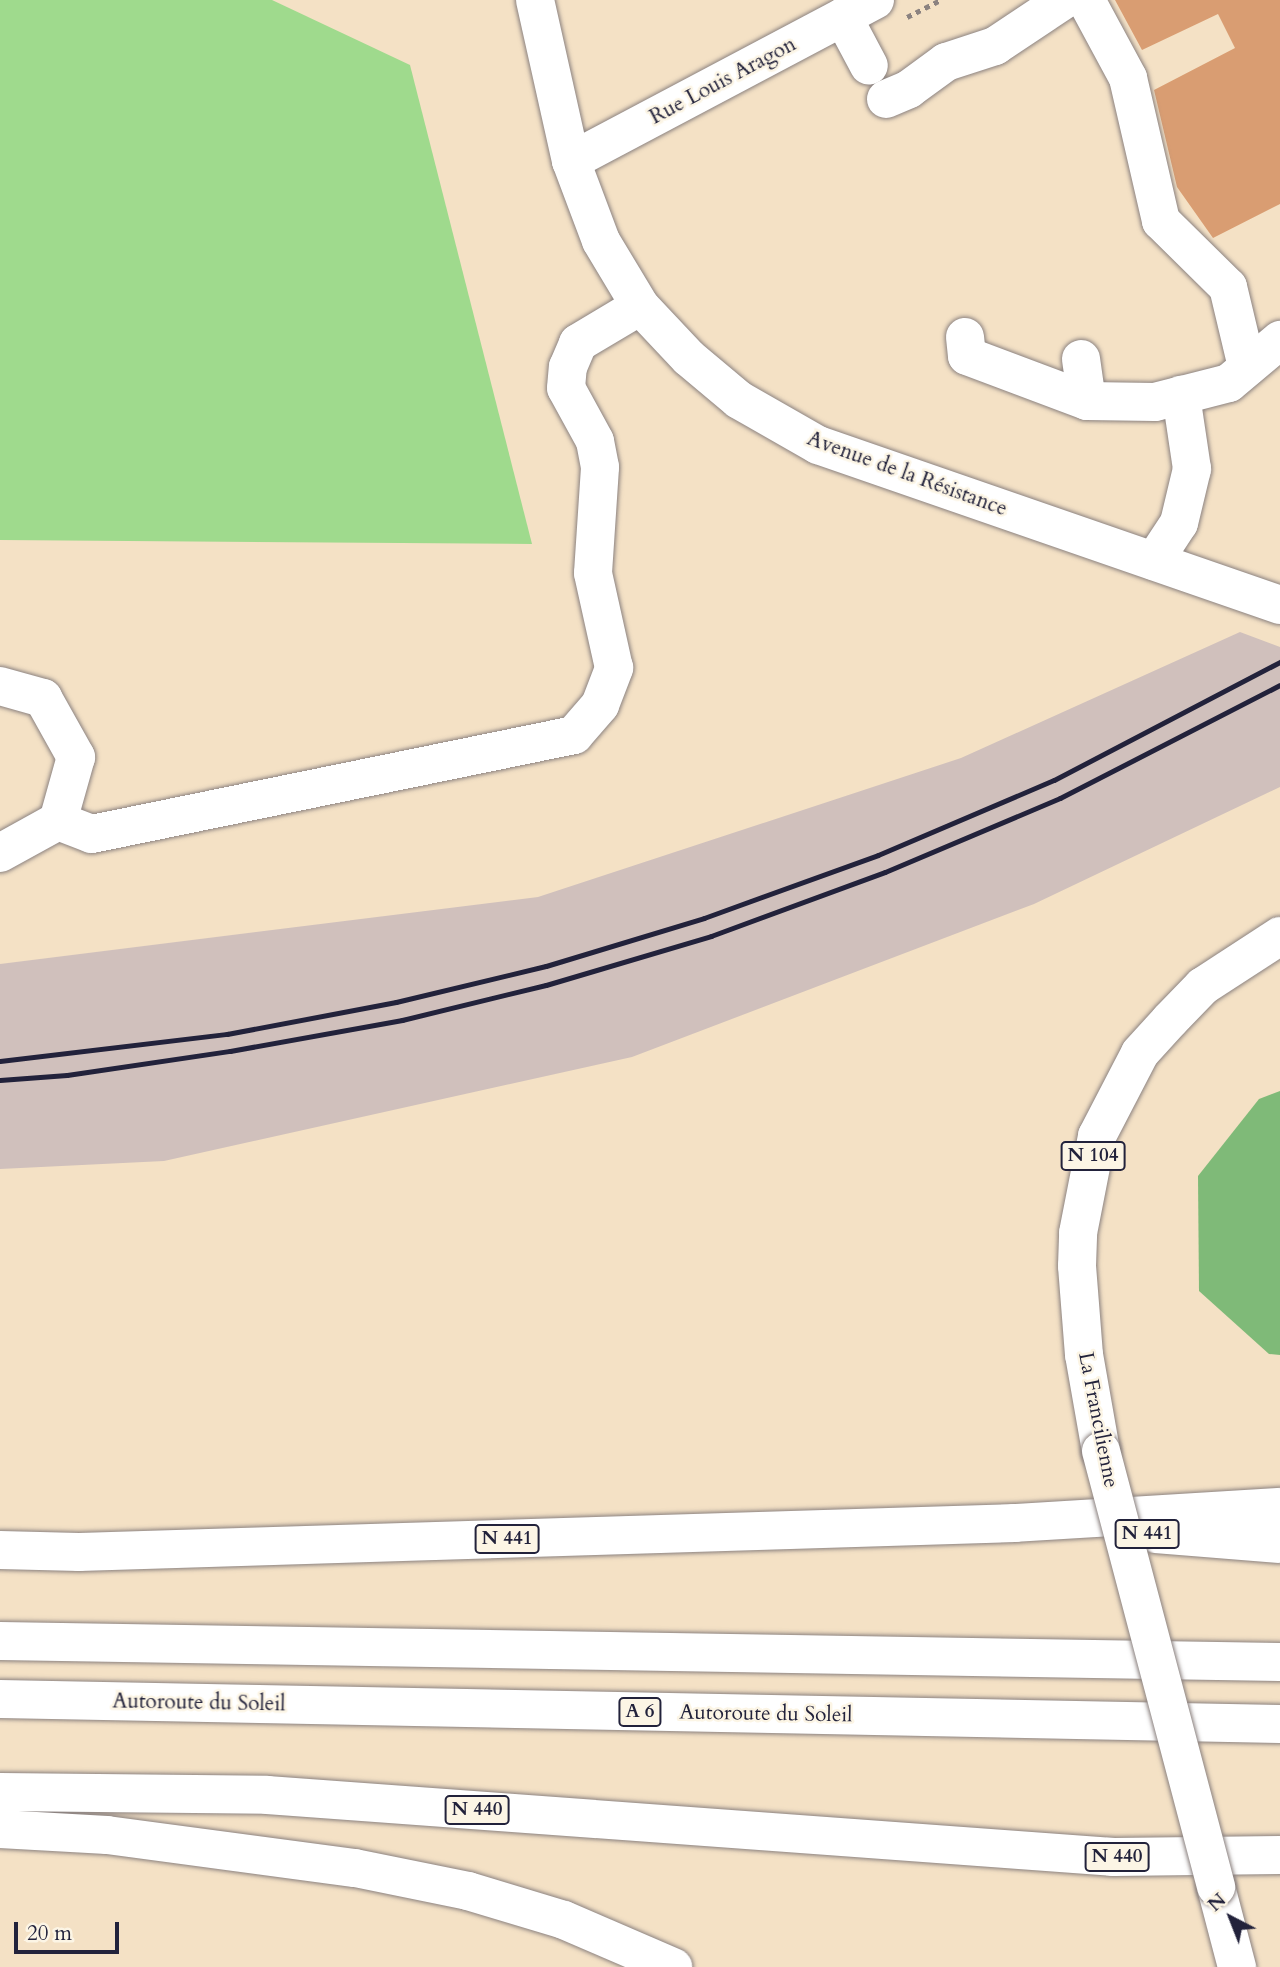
<!DOCTYPE html>
<html>
<head>
<meta charset="utf-8">
<style>
	body { margin:0 }
	#map { position:relative; width:1280px; height:1967px; overflow:hidden; background:#f4e1c5; font-family:Cardo,serif }
	div>[style] { position:absolute }
	[style*='--x'] { left:calc(var(--x)*1px); top:calc(var(--y)*1px); width:calc(var(--w)*1px); rotate:calc(var(--a)*1deg) }
	.industrial>* { inset:0; background:#d0c0bc }
	.green>* { inset:0; background:#9fda8d }
	.forest>* { inset:0; background:#7fba78 }
	.building>* { inset:0; background:#d99d72 }
	.path>* { height:4.5px; margin-top:-2.25px; transform-origin:0; background:repeating-linear-gradient(90deg,#8b8280 0 5px,transparent 0 10px) }
	.roads { filter:drop-shadow(0 0 2px #8b8280) drop-shadow(0 0 2px #8b8280) }
	.minor>* { height:38px; margin:-19px; padding:0 19px; transform-origin:19px; border-radius:19px; background:#fff }
	.highway>* { height:38px; margin:-19px; padding:0 19px; transform-origin:19px; border-radius:19px; background:#fff }
	.rail>* { height:5px; margin:-2.5px; padding:0 2.5px; transform-origin:2.5px; border-radius:2.5px; background:#22223b }
	.bridges { filter:drop-shadow(0 0 2px #8b8280) drop-shadow(0 0 2px #8b8280) }
	.highway-bridge>* { height:38px; margin:-19px; padding:0 19px; transform-origin:19px; border-radius:19px; background:#fff }
	span { translate:-50% -50%; white-space:nowrap; text-align:center; line-height:1.15; -webkit-text-stroke:5px #fcf5e5; paint-order:stroke }
	.shield-label span { padding:2px 5px; background:#fcf5e5; border:2px solid; border-radius:5px; -webkit-text-stroke-width:0 }
	.shield-label { font-size:19px; color:#22223b; font-weight:700 }
	.street-label { font-size:21px; color:#22223b }
	.north { position:absolute; left:1196px; top:1883px; width:70px; height:70px; -webkit-text-stroke:5px #fcf5e5; paint-order:stroke; rotate:318deg; font-size:19px; font-weight:700; line-height:28px; text-align:center; color:#22223b }
	.north::after { content:''; display:block; margin:auto; width:24px; height:32px; background:#22223b; clip-path:polygon(50% 0,100% 100%,50% 72%,0 100%) }
	.scale { position:absolute; left:14px; top:1922px; width:105px; height:32px; box-sizing:border-box; border:4px solid #22223b; border-top:0; padding-left:9px; font-size:21px; line-height:24px; white-space:nowrap; color:#22223b; -webkit-text-stroke:5px #fcf5e5; paint-order:stroke }
</style>
</head>
<body>
<div id="map">
	<div class="industrial">
		<div style="clip-path:polygon(1240px 632px,1280px 647px,1280px 787px,1034px 904px,632px 1057px,164px 1161px,0 1169px,0 964px,538px 897px,961px 758px)"></div>
	</div>
	<div class="green">
		<div style="clip-path:polygon(0 0,272px 0,410px 65px,532px 544px,0 540px)"></div>
	</div>
	<div class="forest">
		<div style="clip-path:polygon(1280px 1091px,1280px 1355px,1269px 1354px,1199px 1291px,1198px 1176px,1259px 1099px)"></div>
	</div>
	<div class="building">
		<div style="clip-path:polygon(1115px 0,1280px 0,1280px 204px,1213px 238px,1177px 187px,1154px 90px,1235px 48px,1218px 14px,1142px 50px)"></div>
	</div>
	<div class="path">
		<div style="--x:907;--y:17;--w:37;--a:-27"></div>
	</div>
	<div class="roads">
		<div class="minor">
			<div style="--x:535;--y:0;--w:165;--a:77.4"></div>
			<div style="--x:571;--y:161;--w:85;--a:69.4"></div>
			<div style="--x:601;--y:241;--w:76;--a:59"></div>
			<div style="--x:640;--y:306;--w:71;--a:46.7"></div>
			<div style="--x:689;--y:358;--w:65;--a:40"></div>
			<div style="--x:739;--y:400;--w:91;--a:29.7"></div>
			<div style="--x:818;--y:445;--w:489;--a:19.1"></div>
			<div style="--x:1086;--y:0;--w:89;--a:61.7"></div>
			<div style="--x:1128;--y:78;--w:147;--a:77"></div>
			<div style="--x:1161;--y:221;--w:94;--a:44.6"></div>
			<div style="--x:1228;--y:287;--w:82;--a:76.6"></div>
			<div style="--x:843;--y:17;--w:55;--a:62"></div>
			<div style="--x:886;--y:99;--w:25;--a:-23"></div>
			<div style="--x:909;--y:89;--w:46;--a:-36.1"></div>
			<div style="--x:946;--y:62;--w:52;--a:-18.1"></div>
			<div style="--x:995;--y:46;--w:83;--a:-33.7"></div>
			<div style="--x:571;--y:161;--w:344;--a:-27.9"></div>
			<div style="--x:965;--y:337;--w:19;--a:84"></div>
			<div style="--x:967;--y:356;--w:128;--a:20.6"></div>
			<div style="--x:1087;--y:401;--w:68;--a:0.8"></div>
			<div style="--x:1155;--y:402;--w:76;--a:-14.4"></div>
			<div style="--x:1229;--y:383;--w:67;--a:-40.1"></div>
			<div style="--x:1081;--y:359;--w:42;--a:81.9"></div>
			<div style="--x:1154;--y:561;--w:45;--a:-56.7"></div>
			<div style="--x:1179;--y:523;--w:56;--a:-76.5"></div>
			<div style="--x:1192;--y:469;--w:75;--a:-98.5"></div>
			<div style="--x:0;--y:686;--w:45;--a:15.6"></div>
			<div style="--x:43;--y:698;--w:68;--a:60.8"></div>
			<div style="--x:76;--y:757;--w:66;--a:105.7"></div>
			<div style="--x:58;--y:821;--w:66;--a:151.1"></div>
			<div style="--x:58;--y:821;--w:36;--a:21"></div>
			<div style="--x:92;--y:834;--w:492;--a:-11.6"></div>
			<div style="--x:574;--y:735;--w:40;--a:-49"></div>
			<div style="--x:600;--y:705;--w:40;--a:-69"></div>
			<div style="--x:614;--y:668;--w:97;--a:-102.5"></div>
			<div style="--x:593;--y:573;--w:106;--a:-86.2"></div>
			<div style="--x:600;--y:467;--w:26;--a:-101"></div>
			<div style="--x:595;--y:441;--w:60;--a:-118.7"></div>
			<div style="--x:566;--y:388;--w:21;--a:-85"></div>
			<div style="--x:568;--y:367;--w:26;--a:-67"></div>
			<div style="--x:578;--y:343;--w:72;--a:-30.8"></div>
		</div>
		<div class="highway">
			<div style="--x:1101;--y:1451;--w:97;--a:-100"></div>
			<div style="--x:1084;--y:1355;--w:89;--a:-94.5"></div>
			<div style="--x:1077;--y:1266;--w:33;--a:-88"></div>
			<div style="--x:1078;--y:1233;--w:99;--a:-78.9"></div>
			<div style="--x:1097;--y:1136;--w:93;--a:-62.6"></div>
			<div style="--x:1140;--y:1053;--w:45;--a:-47.7"></div>
			<div style="--x:1170;--y:1020;--w:47;--a:-45.9"></div>
			<div style="--x:1203;--y:986;--w:92;--a:-33"></div>
			<div style="--x:1156;--y:1534;--w:124;--a:4.6"></div>
			<div style="--x:0;--y:1550;--w:79;--a:1.5"></div>
			<div style="--x:79;--y:1552;--w:936;--a:-1.77"></div>
			<div style="--x:1015;--y:1523;--w:265;--a:-3.5"></div>
			<div style="--x:0;--y:1641;--w:1280;--a:0.94"></div>
			<div style="--x:0;--y:1699;--w:1280;--a:1.12"></div>
			<div style="--x:0;--y:1792;--w:267;--a:0.6"></div>
			<div style="--x:267;--y:1795;--w:849;--a:4.19"></div>
			<div style="--x:1114;--y:1857;--w:166;--a:-0.7"></div>
			<div style="--x:0;--y:1829;--w:107;--a:3.2"></div>
			<div style="--x:107;--y:1835;--w:250;--a:7.6"></div>
			<div style="--x:355;--y:1868;--w:115;--a:11.5"></div>
			<div style="--x:468;--y:1891;--w:100;--a:16.8"></div>
			<div style="--x:564;--y:1920;--w:119;--a:23.3"></div>
			<div style="--x:1216;--y:1887;--w:83;--a:75.3"></div>
		</div>
	</div>
	<div class="rail">
		<div style="--x:0;--y:1061;--w:229;--a:-6.8"></div>
		<div style="--x:227;--y:1034;--w:172;--a:-10.7"></div>
		<div style="--x:396;--y:1002;--w:154;--a:-13.5"></div>
		<div style="--x:546;--y:966;--w:165;--a:-16.9"></div>
		<div style="--x:704;--y:918;--w:185;--a:-19.9"></div>
		<div style="--x:878;--y:855;--w:191;--a:-23.1"></div>
		<div style="--x:1054;--y:780;--w:255;--a:-27.6"></div>
		<div style="--x:0;--y:1080;--w:67;--a:-4.3"></div>
		<div style="--x:67;--y:1075;--w:165;--a:-8.4"></div>
		<div style="--x:230;--y:1051;--w:175;--a:-10.2"></div>
		<div style="--x:402;--y:1020;--w:148;--a:-13.7"></div>
		<div style="--x:546;--y:985;--w:172;--a:-16.5"></div>
		<div style="--x:711;--y:936;--w:185;--a:-20.2"></div>
		<div style="--x:885;--y:872;--w:190;--a:-22.9"></div>
		<div style="--x:1060;--y:798;--w:247;--a:-27.2"></div>
	</div>
	<div class="bridges">
		<div class="highway-bridge">
			<div style="--x:1101;--y:1451;--w:451;--a:75.2"></div>
		</div>
	</div>
	<div class="shield-label">
		<span style="left:1093px;top:1156px">N 104</span>
		<span style="left:1147px;top:1534px">N 441</span>
		<span style="left:507px;top:1539px">N 441</span>
		<span style="left:640px;top:1712px">A 6</span>
		<span style="left:477px;top:1810px">N 440</span>
		<span style="left:1117px;top:1857px">N 440</span>
	</div>
	<div class="street-label">
		<span style="left:723px;top:81px;rotate:-28deg">Rue Louis Aragon</span>
		<span style="left:907px;top:474px;rotate:20deg">Avenue de la Résistance</span>
		<span style="left:1098px;top:1420px;rotate:79deg">La Francilienne</span>
		<span style="left:199px;top:1703px;rotate:1deg">Autoroute du Soleil</span>
		<span style="left:766px;top:1714px;rotate:1deg">Autoroute du Soleil</span>
	</div>
	<div class="north">N</div>
	<div class="scale">20 m</div>
</div>
</body>
</html>
